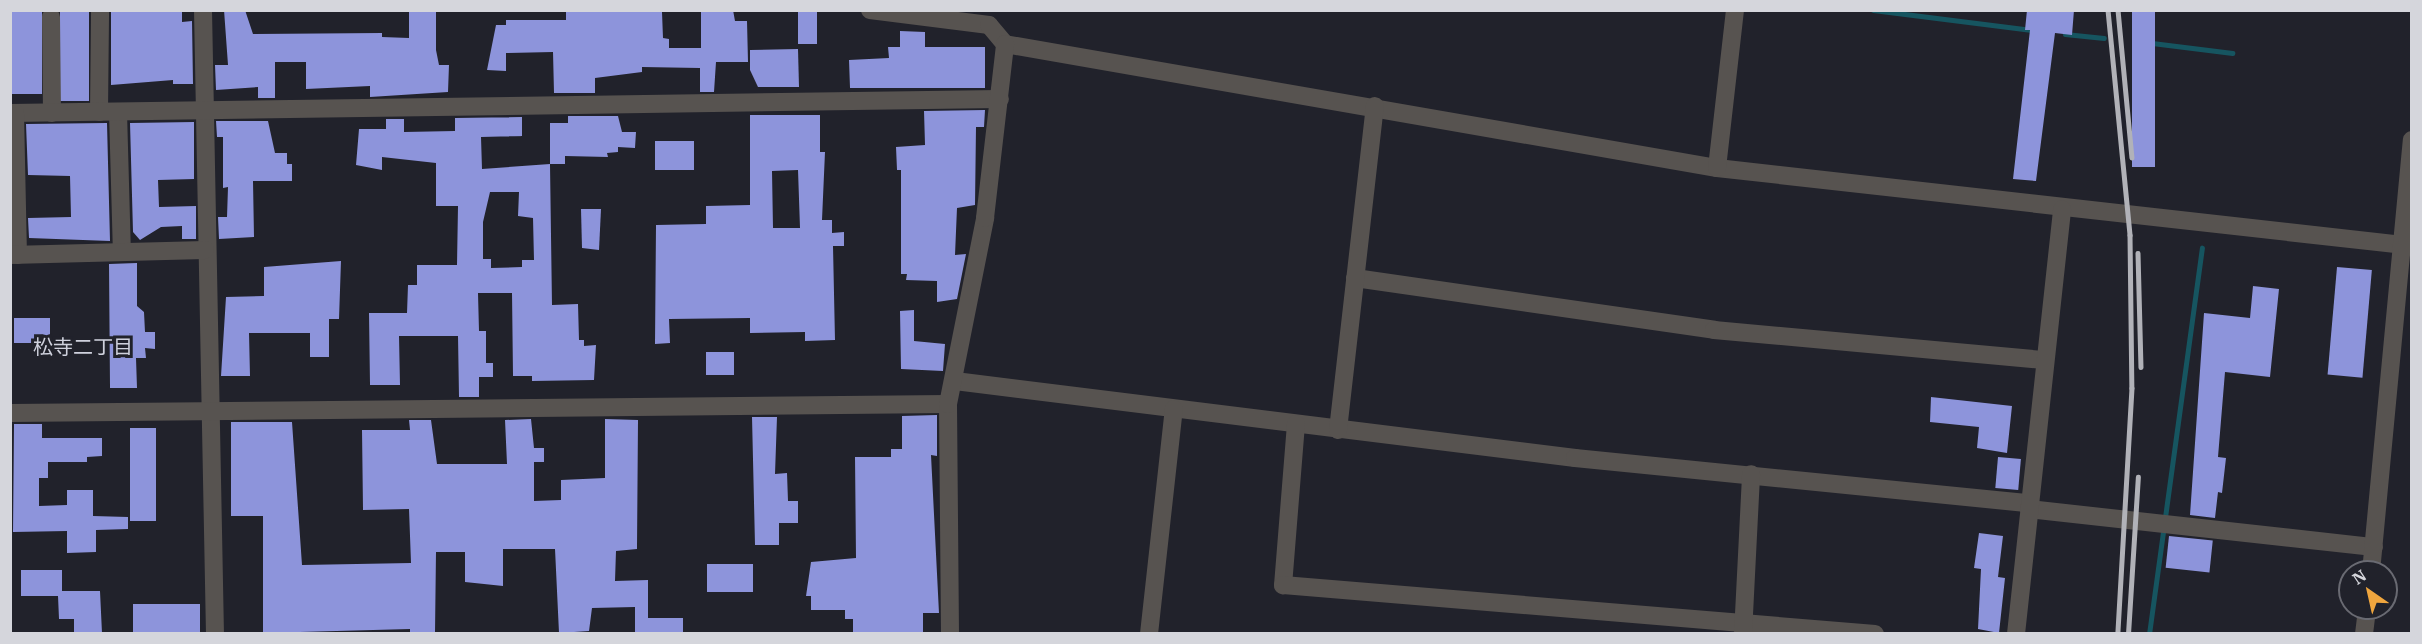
<!DOCTYPE html>
<html>
<head>
<meta charset="utf-8">
<style>
	body { margin:0 }
	#map { position:relative; width:2422px; height:644px; overflow:hidden; background:#21222b; font-family:"IBM Plex Serif","Noto Sans JP",serif }
	div>[style] { position:absolute }
	[style*='--x'] { left:calc(var(--x)*1px); top:calc(var(--y)*1px); width:calc(var(--w)*1px); rotate:calc(var(--a)*1deg) }
	.stream>* { height:5px; margin:-2.5px; padding:0 2.5px; transform-origin:2.5px; border-radius:2.5px; background:#165560 }
	.building>* { inset:0; background:#8d94db; transform-origin:0 0 }
	.minor>* { height:18px; margin:-9px; padding:0 9px; transform-origin:9px; border-radius:9px; background:#575350 }
	.rail>* { height:4.5px; margin:-2.25px; padding:0 2.25px; transform-origin:2.25px; border-radius:2.25px; background:#b1b2b8 }
	span { translate:-50% -50%; white-space:nowrap; text-align:center; line-height:1.15; -webkit-text-stroke:6px #21222b; paint-order:stroke }
	.neighbourhood-label { font-size:20px; color:#cfd1dd }
	.frame { position:absolute; inset:0; border:12px solid #d5d6dc; pointer-events:none }
	.north { position:absolute; left:2338px; top:560px; width:60px; height:60px; box-sizing:border-box; background:#21222b; border:2px solid #696a72; border-radius:50%; rotate:326deg; font-size:16px; font-weight:700; line-height:24px; text-align:center; color:#d5d6dc }
	.north::after { content:''; display:block; margin:auto; width:21px; height:27px; background:#f0a63e; clip-path:polygon(50% 0,100% 100%,50% 72%,0 100%) }
</style>
</head>
<body>
<div id="map">
	<div class="stream">
		<div style="--x:1873;--y:10;--w:160;--a:7.2"></div>
		<div style="--x:2065;--y:34;--w:39;--a:6"></div>
		<div style="--x:2152;--y:43;--w:81;--a:7.1"></div>
		<div style="--x:2149;--y:634;--w:390;--a:-82.2"></div>
	</div>
	<div class="building">
		<div style="left:10px;top:10px;width:32px;height:84px"></div>
		<div style="left:60px;top:10px;width:29px;height:91px"></div>
		<div style="clip-path:polygon(111px 10px,182px 10px,182px 22px,192px 21px,193px 84px,173px 84px,173px 80px,111px 85px)"></div>
		<div style="clip-path:polygon(224px 10px,245px 10px,253px 34px,382px 33px,382px 37px,409px 38px,409px 10px,436px 10px,436px 50px,439px 65px,449px 65px,448px 92px,370px 97px,370px 86px,306px 89px,306px 62px,275px 62px,275px 98px,258px 98px,258px 87px,216px 90px,215px 65px,228px 65px)"></div>
		<div style="clip-path:polygon(701px 10px,733px 10px,735px 21px,747px 21px,748px 62px,716px 62px,714px 92px,700px 92px,700px 68px,642px 67px,642px 72px,595px 78px,595px 93px,554px 93px,553px 52px,506px 53px,506px 71px,487px 70px,496px 25px,506px 25px,506px 20px,566px 20px,566px 11px,662px 12px,663px 38px,669px 39px,669px 48px,701px 48px)"></div>
		<div style="left:798px;top:10px;width:19px;height:34px"></div>
		<div style="clip-path:polygon(2027px 10px,2074px 10px,2072px 35px,2055px 33px,2036px 181px,2013px 179px,2030px 30px,2025px 30px)"></div>
		<div style="left:2132px;top:10px;width:23px;height:157px"></div>
		<div style="clip-path:polygon(900px 31px,925px 32px,925px 47px,985px 47px,985px 88px,850px 88px,849px 60px,889px 58px,888px 47px,900px 47px)"></div>
		<div style="clip-path:polygon(798px 49px,799px 87px,758px 87px,750px 70px,750px 50px)"></div>
		<div style="clip-path:polygon(985px 110px,984px 127px,976px 127px,975px 205px,957px 208px,955px 255px,966px 254px,957px 299px,937px 302px,937px 281px,906px 280px,907px 274px,901px 274px,901px 170px,897px 170px,896px 147px,925px 145px,924px 111px)"></div>
		<div style="clip-path:polygon(evenodd,750px 115px,820px 115px,820px 152px,825px 152px,822px 220px,832px 220px,832px 233px,844px 232px,844px 246px,833px 246px,835px 340px,805px 341px,805px 332px,750px 333px,750px 318px,669px 319px,670px 343px,655px 344px,656px 225px,706px 224px,706px 206px,750px 205px,750px 115px,798px 170px,800px 228px,773px 228px,772px 171px,798px 170px)"></div>
		<div style="clip-path:polygon(568px 116px,618px 116px,622px 132px,636px 132px,635px 148px,618px 147px,618px 152px,607px 153px,608px 157px,565px 156px,565px 164px,550px 164px,550px 123px,568px 123px)"></div>
		<div style="clip-path:polygon(evenodd,522px 117px,522px 136px,481px 137px,482px 169px,550px 164px,552px 305px,578px 304px,579px 340px,584px 340px,584px 346px,596px 345px,594px 380px,532px 381px,532px 376px,513px 376px,512px 293px,478px 293px,479px 331px,486px 331px,486px 363px,493px 363px,493px 377px,479px 377px,479px 397px,459px 397px,458px 336px,399px 336px,400px 385px,370px 385px,369px 313px,407px 313px,408px 285px,417px 285px,417px 265px,457px 265px,458px 206px,436px 206px,436px 163px,382px 157px,382px 170px,356px 165px,359px 129px,386px 129px,386px 119px,404px 119px,404px 132px,455px 131px,455px 118px,522px 117px,490px 192px,519px 192px,518px 216px,533px 218px,534px 260px,522px 260px,522px 267px,491px 268px,491px 259px,483px 259px,483px 222px,490px 192px)"></div>
		<div style="clip-path:polygon(216px 121px,268px 121px,275px 153px,287px 153px,287px 164px,292px 164px,292px 181px,253px 181px,254px 237px,219px 239px,218px 217px,227px 217px,228px 187px,223px 188px,223px 137px,217px 137px)"></div>
		<div style="clip-path:polygon(194px 122px,194px 179px,158px 180px,159px 207px,196px 206px,196px 239px,182px 239px,182px 226px,161px 227px,140px 240px,133px 232px,130px 123px)"></div>
		<div style="clip-path:polygon(107px 123px,110px 241px,29px 238px,28px 218px,71px 217px,70px 176px,28px 175px,26px 124px)"></div>
		<div style="left:694px;top:141px;width:29px;height:39px;rotate:90deg"></div>
		<div style="clip-path:polygon(581px 209px,601px 209px,599px 250px,582px 248px)"></div>
		<div style="clip-path:polygon(341px 261px,339px 319px,329px 319px,329px 357px,310px 357px,310px 333px,249px 333px,250px 376px,221px 376px,226px 297px,264px 296px,264px 267px)"></div>
		<div style="clip-path:polygon(137px 263px,137px 306px,144px 312px,145px 332px,155px 332px,155px 349px,145px 348px,146px 358px,136px 358px,137px 388px,110px 388px,109px 264px)"></div>
		<div style="left:2337px;top:267px;width:35px;height:108px;rotate:5deg"></div>
		<div style="clip-path:polygon(2253px 286px,2279px 289px,2270px 377px,2225px 372px,2218px 457px,2226px 458px,2222px 493px,2218px 492px,2215px 518px,2190px 515px,2204px 313px,2250px 318px)"></div>
		<div style="clip-path:polygon(914px 310px,914px 341px,945px 344px,943px 371px,901px 369px,900px 311px)"></div>
		<div style="left:14px;top:318px;width:36px;height:25px"></div>
		<div style="left:706px;top:352px;width:28px;height:23px"></div>
		<div style="clip-path:polygon(1931px 397px,2012px 406px,2007px 453px,1977px 448px,1979px 427px,1930px 422px)"></div>
		<div style="clip-path:polygon(937px 415px,937px 456px,931px 455px,939px 613px,923px 613px,923px 633px,853px 633px,853px 619px,845px 619px,845px 610px,811px 610px,811px 596px,806px 596px,811px 562px,856px 558px,855px 457px,891px 457px,891px 449px,902px 449px,902px 416px)"></div>
		<div style="clip-path:polygon(752px 417px,777px 417px,775px 474px,787px 473px,788px 501px,798px 501px,798px 523px,779px 523px,779px 545px,755px 545px)"></div>
		<div style="clip-path:polygon(531px 419px,534px 448px,544px 448px,544px 462px,534px 462px,534px 501px,561px 500px,561px 480px,605px 478px,605px 419px,638px 420px,637px 549px,616px 551px,615px 581px,648px 580px,648px 618px,683px 618px,683px 633px,635px 633px,635px 607px,592px 608px,589px 631px,559px 633px,555px 549px,503px 549px,503px 586px,465px 582px,465px 552px,436px 552px,435px 633px,410px 633px,410px 629px,263px 633px,263px 516px,231px 516px,231px 422px,292px 422px,302px 565px,411px 563px,409px 509px,363px 510px,362px 430px,410px 430px,409px 420px,431px 420px,437px 464px,507px 464px,505px 420px)"></div>
		<div style="clip-path:polygon(14px 424px,42px 424px,42px 438px,102px 438px,102px 456px,87px 457px,87px 462px,48px 462px,48px 478px,39px 478px,39px 506px,67px 505px,67px 490px,93px 490px,93px 516px,128px 517px,128px 529px,96px 530px,96px 552px,67px 553px,67px 531px,13px 532px)"></div>
		<div style="left:130px;top:428px;width:26px;height:93px"></div>
		<div style="left:1998px;top:457px;width:23px;height:31px;rotate:5deg"></div>
		<div style="clip-path:polygon(1979px 533px,2003px 536px,1998px 577px,2005px 578px,1999px 633px,1978px 629px,1981px 569px,1974px 568px)"></div>
		<div style="left:2169px;top:536px;width:44px;height:32px;rotate:6deg"></div>
		<div style="left:707px;top:564px;width:46px;height:28px"></div>
		<div style="clip-path:polygon(21px 570px,62px 570px,62px 591px,100px 591px,102px 633px,74px 633px,74px 619px,59px 619px,58px 596px,21px 596px)"></div>
		<div style="left:200px;top:604px;width:28px;height:67px;rotate:90deg"></div>
	</div>
	<div class="minor">
		<div style="--x:203;--y:10;--w:624;--a:88.9"></div>
		<div style="--x:870;--y:10;--w:120;--a:7.2"></div>
		<div style="--x:989;--y:25;--w:25;--a:50"></div>
		<div style="--x:1005;--y:44;--w:723;--a:9.88"></div>
		<div style="--x:1717;--y:168;--w:699;--a:6.4"></div>
		<div style="--x:51;--y:17;--w:96;--a:89.4"></div>
		<div style="--x:99;--y:112;--w:102;--a:-89.4"></div>
		<div style="--x:118;--y:112;--w:140;--a:88.4"></div>
		<div style="--x:10;--y:113;--w:990;--a:-0.81"></div>
		<div style="--x:15;--y:113;--w:142;--a:88.8"></div>
		<div style="--x:1717;--y:168;--w:159;--a:-83.5"></div>
		<div style="--x:10;--y:255;--w:195;--a:-1.5"></div>
		<div style="--x:1355;--y:278;--w:363;--a:8.2"></div>
		<div style="--x:1714;--y:330;--w:332;--a:5.2"></div>
		<div style="--x:955;--y:381;--w:625;--a:7.08"></div>
		<div style="--x:1575;--y:458;--w:456;--a:5.7"></div>
		<div style="--x:10;--y:413;--w:938;--a:-0.55"></div>
		<div style="--x:1296;--y:424;--w:162;--a:94.6"></div>
		<div style="--x:1283;--y:585;--w:594;--a:4.73"></div>
		<div style="--x:1338;--y:430;--w:326;--a:-83.5"></div>
		<div style="--x:2029;--y:509;--w:347;--a:6.3"></div>
		<div style="--x:2371;--y:572;--w:434;--a:-84.6"></div>
		<div style="--x:950;--y:634;--w:230;--a:-90.5"></div>
		<div style="--x:948;--y:404;--w:190;--a:-78.7"></div>
		<div style="--x:985;--y:218;--w:175;--a:-83.4"></div>
		<div style="--x:1149;--y:634;--w:226;--a:-83.7"></div>
		<div style="--x:1743;--y:634;--w:160;--a:-87.1"></div>
		<div style="--x:2016;--y:634;--w:427;--a:-83.8"></div>
		<div style="--x:2364;--y:634;--w:26;--a:-83"></div>
	</div>
	<div class="rail">
		<div style="--x:2108;--y:10;--w:226;--a:84.4"></div>
		<div style="--x:2130;--y:235;--w:153;--a:89.3"></div>
		<div style="--x:2132;--y:388;--w:246;--a:93.3"></div>
		<div style="--x:2118;--y:10;--w:148;--a:84.6"></div>
		<div style="--x:2138;--y:253;--w:114;--a:88.5"></div>
		<div style="--x:2128;--y:634;--w:157;--a:-86.4"></div>
	</div>
	<div class="neighbourhood-label">
		<span style="left:83px;top:346px">松寺二丁目</span>
	</div>
	<div class="frame"></div>
	<div class="north">N</div>
</div>
</body>
</html>
